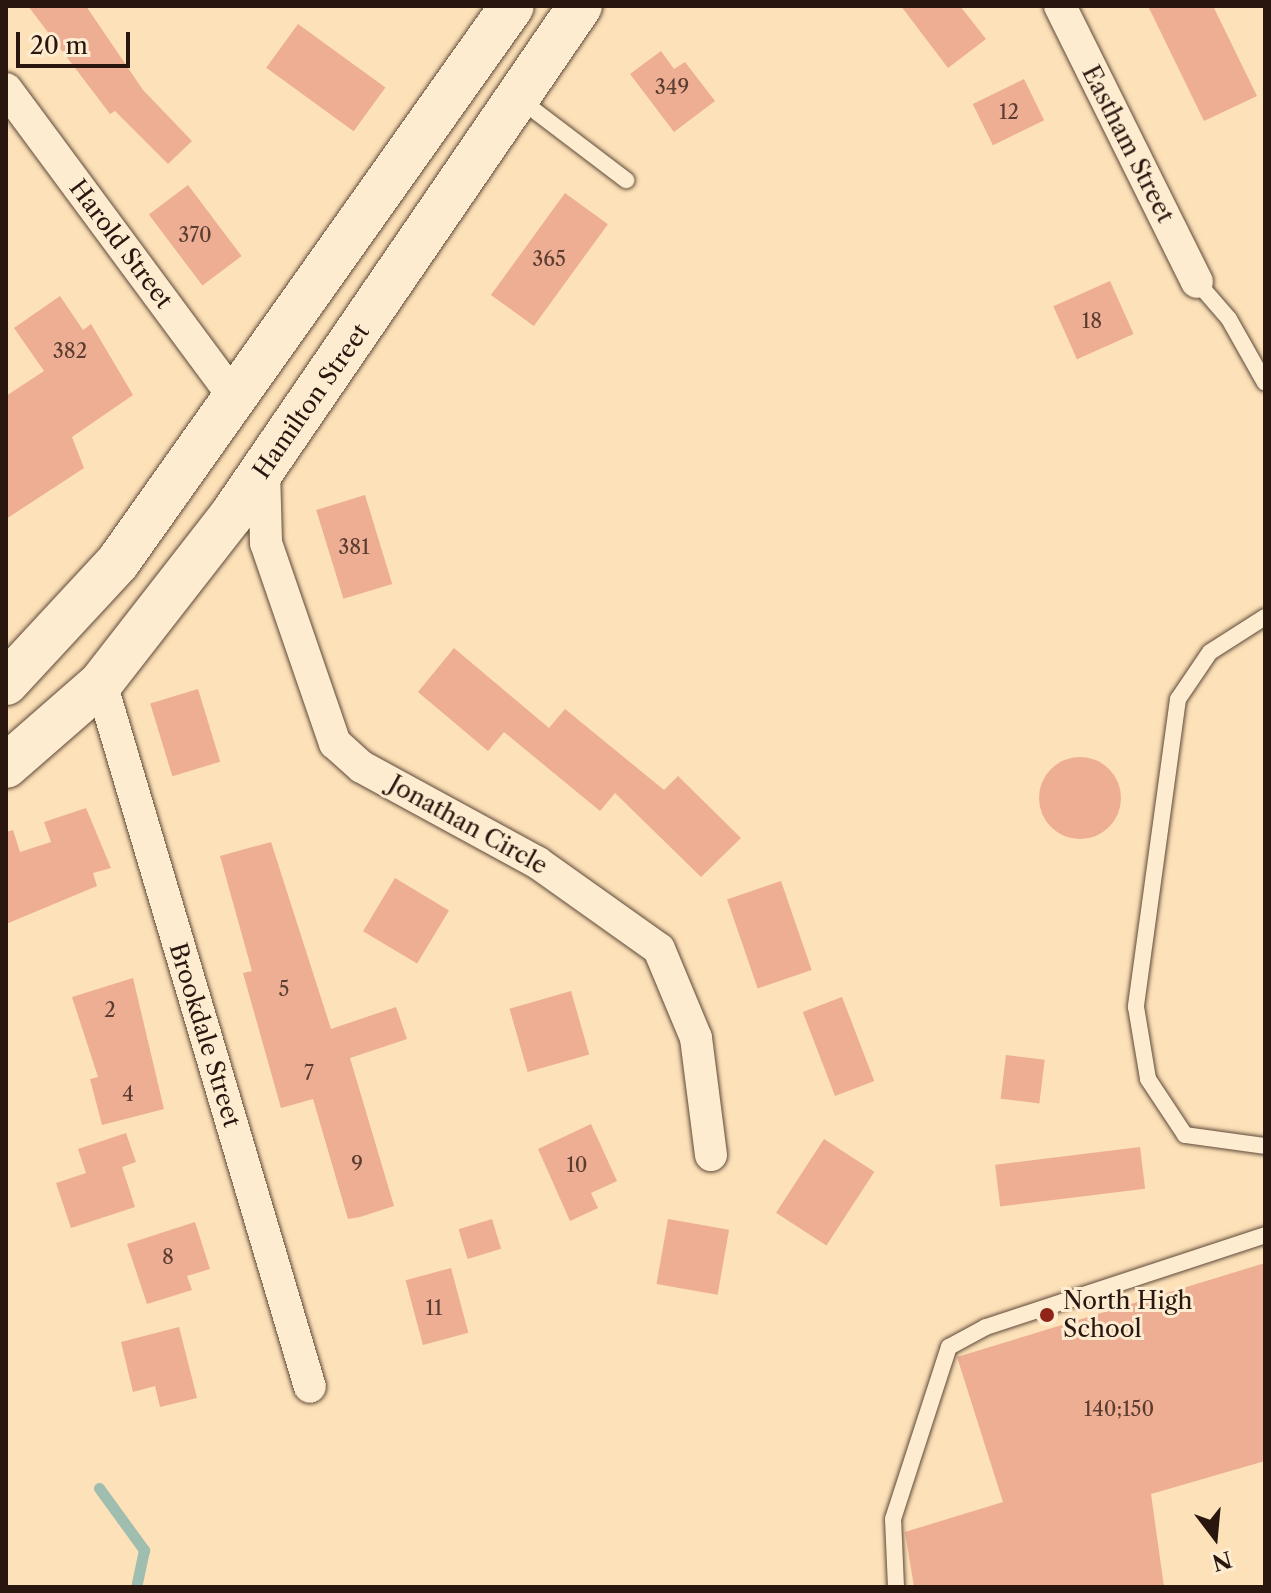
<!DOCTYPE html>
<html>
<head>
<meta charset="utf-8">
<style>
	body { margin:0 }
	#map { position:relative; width:1271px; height:1593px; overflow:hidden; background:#fde1b8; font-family:"Libre Caslon Text",serif }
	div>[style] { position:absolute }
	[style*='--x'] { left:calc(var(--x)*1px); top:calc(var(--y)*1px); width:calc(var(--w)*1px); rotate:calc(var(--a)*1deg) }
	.stream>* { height:11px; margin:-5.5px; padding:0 5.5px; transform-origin:5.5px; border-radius:5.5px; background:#9fbeb0 }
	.building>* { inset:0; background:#edae94; transform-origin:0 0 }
	.round { border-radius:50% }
	.roads { filter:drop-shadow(0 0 2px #5e4939) drop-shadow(0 0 2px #5e4939) }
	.lane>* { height:16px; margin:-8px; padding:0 8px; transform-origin:8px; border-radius:8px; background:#feecd1 }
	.street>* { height:32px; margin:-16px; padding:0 16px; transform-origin:16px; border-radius:16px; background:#feecd1 }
	.secondary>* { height:44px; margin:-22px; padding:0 22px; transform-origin:22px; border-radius:22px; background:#feecd1 }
	.dots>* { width:22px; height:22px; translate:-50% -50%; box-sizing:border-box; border:4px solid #feecd1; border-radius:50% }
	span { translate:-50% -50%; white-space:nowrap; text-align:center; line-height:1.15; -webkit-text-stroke:6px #feecd1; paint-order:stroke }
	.number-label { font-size:20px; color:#5a3c30 }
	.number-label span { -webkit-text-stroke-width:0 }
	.street-label { font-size:24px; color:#29160f }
	.poi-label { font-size:24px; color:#29160f }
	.left { translate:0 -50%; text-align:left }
	.frame { position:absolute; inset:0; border:8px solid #29160f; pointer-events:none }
	.north { position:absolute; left:1175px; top:1497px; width:80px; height:80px; -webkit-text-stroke:6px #feecd1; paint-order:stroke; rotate:164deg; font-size:22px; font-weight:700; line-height:32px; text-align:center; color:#29160f }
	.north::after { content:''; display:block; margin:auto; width:28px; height:36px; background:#29160f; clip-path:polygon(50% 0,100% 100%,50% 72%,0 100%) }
	.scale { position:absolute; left:16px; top:32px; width:114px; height:36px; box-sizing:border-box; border:4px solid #29160f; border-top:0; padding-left:10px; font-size:24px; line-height:28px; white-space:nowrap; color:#29160f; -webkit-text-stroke:6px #feecd1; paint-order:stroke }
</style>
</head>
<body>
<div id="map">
	<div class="stream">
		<div style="--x:99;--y:1488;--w:77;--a:54"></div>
		<div style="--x:144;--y:1550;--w:38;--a:102"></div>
	</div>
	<div class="building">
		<div style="clip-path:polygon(28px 6px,86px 6px,143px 90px,192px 141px,168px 164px,115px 111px,110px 114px)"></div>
		<div style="clip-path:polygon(901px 6px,960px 6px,986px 39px,948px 68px)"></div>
		<div style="clip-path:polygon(1148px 6px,1213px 6px,1257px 96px,1204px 121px)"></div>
		<div style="left:298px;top:24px;width:108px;height:54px;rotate:36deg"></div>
		<div style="clip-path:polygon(661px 51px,674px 69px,685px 62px,715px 101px,674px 132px,630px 74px)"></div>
		<div style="left:1024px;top:79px;width:46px;height:57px;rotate:64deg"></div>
		<div style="left:188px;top:185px;width:89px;height:49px;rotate:53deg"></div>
		<div style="left:565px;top:193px;width:53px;height:126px;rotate:36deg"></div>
		<div style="left:1110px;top:281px;width:58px;height:62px;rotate:66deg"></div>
		<div style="clip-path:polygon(60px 296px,83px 330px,91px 324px,133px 395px,72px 437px,84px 468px,6px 519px,6px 396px,44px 371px,14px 328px)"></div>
		<div style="left:365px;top:495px;width:93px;height:51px;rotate:73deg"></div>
		<div style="clip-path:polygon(454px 648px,549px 728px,565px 709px,664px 790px,678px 776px,741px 838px,701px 877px,615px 793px,600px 811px,504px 732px,488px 751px,418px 692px)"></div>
		<div style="left:198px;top:689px;width:76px;height:50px;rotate:73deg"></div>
		<div class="round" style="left:1039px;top:757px;width:82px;height:82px"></div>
		<div style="clip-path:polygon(86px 808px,111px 868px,93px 873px,97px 886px,6px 924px,6px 832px,13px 830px,20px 852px,51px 842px,44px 822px)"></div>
		<div style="clip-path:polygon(271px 842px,331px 1029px,396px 1007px,407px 1039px,350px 1058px,394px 1206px,360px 1217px,348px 1219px,313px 1099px,281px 1108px,243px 973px,252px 971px,220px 856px)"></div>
		<div style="left:395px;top:878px;width:63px;height:62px;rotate:31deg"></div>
		<div style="left:781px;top:881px;width:94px;height:57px;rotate:71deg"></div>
		<div style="clip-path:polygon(133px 978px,164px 1109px,102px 1125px,90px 1079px,98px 1077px,72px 997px)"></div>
		<div style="left:571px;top:991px;width:66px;height:64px;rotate:74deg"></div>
		<div style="left:842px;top:997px;width:90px;height:42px;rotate:69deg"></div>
		<div style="left:1006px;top:1055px;width:39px;height:44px;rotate:7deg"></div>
		<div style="clip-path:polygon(591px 1124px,617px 1181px,591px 1193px,598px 1208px,570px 1221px,538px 1149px)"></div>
		<div style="clip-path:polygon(126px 1133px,136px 1162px,122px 1167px,135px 1207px,71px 1228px,56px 1183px,86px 1173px,78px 1149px)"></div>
		<div style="left:824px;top:1139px;width:60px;height:88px;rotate:33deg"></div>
		<div style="left:1140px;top:1147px;width:42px;height:146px;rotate:83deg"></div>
		<div style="left:492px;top:1219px;width:31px;height:35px;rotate:73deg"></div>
		<div style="left:668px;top:1219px;width:62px;height:66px;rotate:10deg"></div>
		<div style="clip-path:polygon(195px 1222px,210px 1269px,187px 1276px,192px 1290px,147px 1304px,127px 1244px)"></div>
		<div style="clip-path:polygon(1265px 1263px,1265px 1461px,1151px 1494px,1164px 1587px,914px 1587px,905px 1532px,1003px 1502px,957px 1357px)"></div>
		<div style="left:451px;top:1268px;width:67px;height:47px;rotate:75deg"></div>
		<div style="clip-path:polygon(179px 1327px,197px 1398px,160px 1407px,155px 1386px,133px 1392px,121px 1342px)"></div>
	</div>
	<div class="roads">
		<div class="lane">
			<div style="--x:518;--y:98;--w:136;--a:37.2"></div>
			<div style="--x:1197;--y:282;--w:49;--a:49.1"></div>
			<div style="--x:1229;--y:319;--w:73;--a:60.6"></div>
			<div style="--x:1265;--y:617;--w:65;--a:147.5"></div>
			<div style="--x:1210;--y:652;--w:57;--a:124.2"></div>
			<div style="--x:1178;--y:699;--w:311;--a:97.8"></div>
			<div style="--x:1136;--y:1007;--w:73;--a:80.5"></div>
			<div style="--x:1148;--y:1079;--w:67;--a:56.5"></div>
			<div style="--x:1185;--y:1135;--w:81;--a:7.8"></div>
			<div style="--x:896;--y:1587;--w:68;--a:-92.5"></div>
			<div style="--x:893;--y:1519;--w:181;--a:-72"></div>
			<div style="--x:949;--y:1347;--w:42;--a:-28.4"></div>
			<div style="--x:986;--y:1327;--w:294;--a:-18.2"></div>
		</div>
		<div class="street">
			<div style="--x:1060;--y:6;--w:308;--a:63.6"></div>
			<div style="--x:6;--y:89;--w:385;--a:53.5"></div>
			<div style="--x:264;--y:470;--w:73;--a:88.4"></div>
			<div style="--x:266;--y:543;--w:212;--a:71"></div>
			<div style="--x:335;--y:743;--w:36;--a:42"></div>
			<div style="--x:362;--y:767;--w:200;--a:28.6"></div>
			<div style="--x:538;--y:863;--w:148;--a:35.4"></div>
			<div style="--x:659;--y:949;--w:96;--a:67.4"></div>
			<div style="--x:696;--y:1038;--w:118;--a:82.7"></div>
			<div style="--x:101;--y:683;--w:734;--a:73.47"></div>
		</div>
		<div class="secondary">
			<div style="--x:6;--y:683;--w:165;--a:-47.2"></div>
			<div style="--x:118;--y:562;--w:681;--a:-54.68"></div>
			<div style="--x:6;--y:766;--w:126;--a:-41.1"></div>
			<div style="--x:101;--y:683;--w:212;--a:-52.1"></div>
			<div style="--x:231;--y:516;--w:618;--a:-55.62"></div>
		</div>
	</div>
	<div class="dots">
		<div style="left:1047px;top:1315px;background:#8f2418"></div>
	</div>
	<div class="number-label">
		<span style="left:672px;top:87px">349</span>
		<span style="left:1009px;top:112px">12</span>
		<span style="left:195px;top:235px">370</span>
		<span style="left:549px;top:259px">365</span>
		<span style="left:1092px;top:321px">18</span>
		<span style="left:70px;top:351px">382</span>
		<span style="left:354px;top:547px">381</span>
		<span style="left:284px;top:989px">5</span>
		<span style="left:110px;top:1010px">2</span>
		<span style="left:309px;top:1073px">7</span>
		<span style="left:128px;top:1094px">4</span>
		<span style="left:357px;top:1164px">9</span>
		<span style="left:577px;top:1165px">10</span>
		<span style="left:168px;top:1257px">8</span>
		<span style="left:434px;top:1308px">11</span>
		<span style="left:1119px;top:1409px">140;150</span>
	</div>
	<div class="street-label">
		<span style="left:1128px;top:144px;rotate:63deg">Eastham Street</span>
		<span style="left:121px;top:244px;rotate:53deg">Harold Street</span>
		<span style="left:311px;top:401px;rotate:-55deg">Hamilton Street</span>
		<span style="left:468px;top:825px;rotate:29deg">Jonathan Circle</span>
		<span style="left:205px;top:1035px;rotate:73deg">Brookdale Street</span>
	</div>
	<div class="poi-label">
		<span class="left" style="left:1063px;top:1315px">North High<br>School</span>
	</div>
	<div class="frame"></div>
	<div class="north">N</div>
	<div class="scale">20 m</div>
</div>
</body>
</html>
